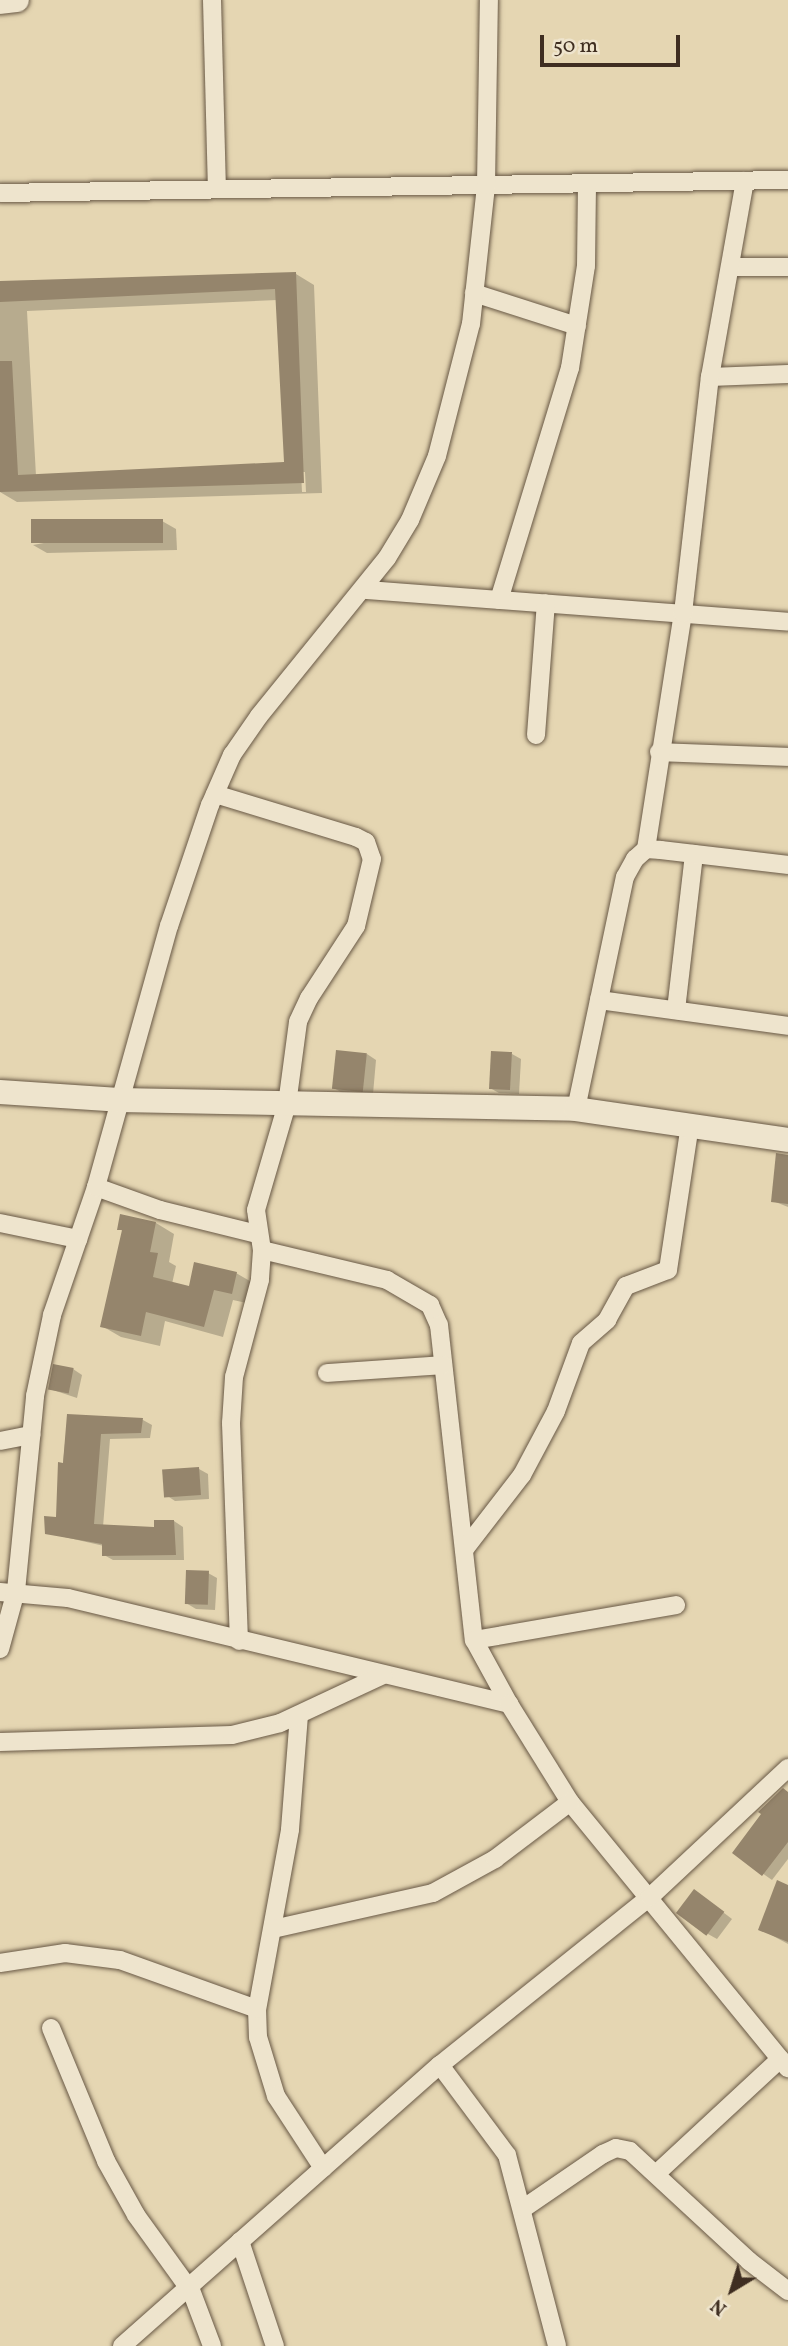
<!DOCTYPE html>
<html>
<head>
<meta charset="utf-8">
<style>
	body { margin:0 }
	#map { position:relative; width:788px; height:2346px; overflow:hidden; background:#e5d6b2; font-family:Vollkorn,serif }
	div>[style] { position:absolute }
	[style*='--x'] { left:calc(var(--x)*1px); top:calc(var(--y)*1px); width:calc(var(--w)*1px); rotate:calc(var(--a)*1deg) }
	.shadow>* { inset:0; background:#0003 }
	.building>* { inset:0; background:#95856c; transform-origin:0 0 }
	.roads { filter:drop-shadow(0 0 2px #685845) drop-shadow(0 0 2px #685845) }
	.street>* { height:18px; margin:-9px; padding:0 9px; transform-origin:9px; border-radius:9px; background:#eee4cd }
	.secondary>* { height:24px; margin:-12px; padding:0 12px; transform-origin:12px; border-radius:12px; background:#eee4cd }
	span { translate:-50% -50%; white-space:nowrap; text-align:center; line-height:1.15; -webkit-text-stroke:5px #eee4cd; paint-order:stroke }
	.north { position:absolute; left:697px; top:2255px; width:70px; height:70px; -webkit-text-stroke:5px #eee4cd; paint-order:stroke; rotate:218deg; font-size:19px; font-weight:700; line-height:28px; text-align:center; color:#3f2e21 }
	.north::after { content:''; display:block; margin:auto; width:24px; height:32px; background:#3f2e21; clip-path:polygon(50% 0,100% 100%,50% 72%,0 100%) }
	.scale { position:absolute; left:540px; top:35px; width:140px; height:32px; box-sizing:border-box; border:4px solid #3f2e21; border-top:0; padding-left:9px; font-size:21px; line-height:24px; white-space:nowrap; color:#3f2e21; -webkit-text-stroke:5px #eee4cd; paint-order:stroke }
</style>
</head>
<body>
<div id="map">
	<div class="shadow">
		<div style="clip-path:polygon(evenodd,296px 274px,314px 285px,322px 493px,17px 502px,0 492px,0 283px,296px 274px,277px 300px,286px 464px,36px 476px,27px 311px,277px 300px,296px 274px,301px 472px,305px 472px,306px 492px,302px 492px,301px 472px)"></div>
		<div style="clip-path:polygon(162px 521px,176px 529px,177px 550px,47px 553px,33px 545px)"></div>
		<div style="clip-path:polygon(367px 1054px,376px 1060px,373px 1094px,344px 1094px,334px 1088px)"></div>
		<div style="clip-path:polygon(512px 1054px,521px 1059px,519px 1094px,499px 1093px,490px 1088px)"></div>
		<div style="clip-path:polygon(788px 1163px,788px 1207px,773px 1201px)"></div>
		<div style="clip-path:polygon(156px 1223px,174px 1234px,169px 1262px,176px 1266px,172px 1284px,190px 1289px,236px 1273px,255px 1284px,251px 1304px,233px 1300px,223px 1337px,165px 1321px,160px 1346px,121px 1337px,102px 1326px,123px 1231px,119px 1229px)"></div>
		<div style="clip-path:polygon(73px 1369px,82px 1375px,77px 1398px,50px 1389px)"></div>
		<div style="clip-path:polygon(68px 1415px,143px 1420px,152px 1425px,150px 1438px,110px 1439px,103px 1527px,156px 1529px,174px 1521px,183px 1527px,184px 1560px,113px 1560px,104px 1555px,104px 1546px,47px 1533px,57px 1519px)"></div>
		<div style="clip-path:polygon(199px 1469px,208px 1474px,209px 1499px,175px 1501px,166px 1495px)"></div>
		<div style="clip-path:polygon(208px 1573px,217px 1578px,215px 1610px,196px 1609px,186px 1603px)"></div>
		<div style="clip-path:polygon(788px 1793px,788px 1859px,772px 1880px,734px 1853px)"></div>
		<div style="clip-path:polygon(788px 1887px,788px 1944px,760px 1929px)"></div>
		<div style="clip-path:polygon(703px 1897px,732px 1919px,717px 1939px,708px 1934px)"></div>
	</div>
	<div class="building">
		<div style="clip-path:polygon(296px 272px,304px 483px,0 492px,0 361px,12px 361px,18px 475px,284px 462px,275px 289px,0 302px,0 281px)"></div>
		<div style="left:163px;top:519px;width:24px;height:132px;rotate:90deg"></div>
		<div style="left:336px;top:1050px;width:31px;height:39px;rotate:6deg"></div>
		<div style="left:491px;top:1051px;width:21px;height:38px;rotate:3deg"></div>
		<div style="clip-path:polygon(776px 1153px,788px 1155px,788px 1204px,771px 1202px)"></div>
		<div style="clip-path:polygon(120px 1214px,156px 1222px,150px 1252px,158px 1253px,153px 1277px,189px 1286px,194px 1262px,237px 1272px,232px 1294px,214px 1290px,204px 1327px,146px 1312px,141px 1336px,100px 1327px,122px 1230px,117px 1230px)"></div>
		<div style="left:53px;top:1364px;width:21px;height:26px;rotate:11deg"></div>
		<div style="clip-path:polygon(67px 1414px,143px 1418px,141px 1433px,101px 1434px,94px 1524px,154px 1527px,154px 1520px,174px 1520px,176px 1555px,102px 1556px,102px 1544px,45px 1534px,44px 1516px,56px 1517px,58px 1462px,63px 1463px)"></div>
		<div style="left:199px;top:1467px;width:28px;height:37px;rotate:86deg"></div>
		<div style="left:186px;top:1570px;width:23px;height:34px;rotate:2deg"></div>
		<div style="clip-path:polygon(783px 1788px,788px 1792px,788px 1842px,762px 1876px,732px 1853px,761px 1814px,758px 1812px)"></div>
		<div style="clip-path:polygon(777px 1880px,788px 1885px,788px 1942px,758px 1930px)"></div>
		<div style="left:694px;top:1889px;width:38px;height:30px;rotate:37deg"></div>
	</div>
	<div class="roads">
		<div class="street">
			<div style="--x:212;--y:0;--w:187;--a:88.5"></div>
			<div style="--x:0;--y:193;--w:788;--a:-0.95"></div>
			<div style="--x:730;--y:267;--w:58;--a:0"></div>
			<div style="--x:474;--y:293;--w:108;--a:17.8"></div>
			<div style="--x:710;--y:377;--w:78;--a:-2.2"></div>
			<div style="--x:366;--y:590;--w:423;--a:4.3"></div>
			<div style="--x:499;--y:600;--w:243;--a:-73"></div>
			<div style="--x:570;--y:368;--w:103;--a:-81.1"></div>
			<div style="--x:586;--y:266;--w:82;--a:-89.3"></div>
			<div style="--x:536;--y:735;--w:132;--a:-85.7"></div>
			<div style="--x:659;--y:752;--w:129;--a:2.2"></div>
			<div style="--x:215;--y:794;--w:147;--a:17"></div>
			<div style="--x:356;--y:837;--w:11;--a:27"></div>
			<div style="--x:366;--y:842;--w:18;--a:71"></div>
			<div style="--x:372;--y:859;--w:69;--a:103.4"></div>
			<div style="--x:356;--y:926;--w:86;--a:123.1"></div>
			<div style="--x:309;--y:998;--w:26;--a:115"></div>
			<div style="--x:298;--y:1022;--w:83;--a:97.6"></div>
			<div style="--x:287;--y:1104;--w:110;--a:106.3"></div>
			<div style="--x:256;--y:1210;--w:40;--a:81.5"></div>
			<div style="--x:262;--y:1250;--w:30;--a:94"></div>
			<div style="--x:260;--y:1280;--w:100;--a:105"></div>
			<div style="--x:234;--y:1377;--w:46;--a:93.7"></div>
			<div style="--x:231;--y:1423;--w:218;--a:87.9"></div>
			<div style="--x:646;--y:849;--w:239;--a:-81.1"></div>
			<div style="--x:683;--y:613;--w:238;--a:-83.5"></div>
			<div style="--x:710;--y:377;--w:199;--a:-79.9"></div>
			<div style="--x:599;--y:1000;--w:191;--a:7.8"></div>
			<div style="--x:676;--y:1010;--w:157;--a:-83.4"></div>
			<div style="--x:576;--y:1109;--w:237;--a:-78.1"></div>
			<div style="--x:625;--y:877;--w:21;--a:-61"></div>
			<div style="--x:635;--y:859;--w:15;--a:-42"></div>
			<div style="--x:646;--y:849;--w:15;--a:4"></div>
			<div style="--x:661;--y:850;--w:128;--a:6.7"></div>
			<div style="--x:96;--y:1187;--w:68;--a:19.8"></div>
			<div style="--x:160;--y:1210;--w:100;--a:13.9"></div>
			<div style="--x:0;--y:1223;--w:80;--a:11.6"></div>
			<div style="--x:262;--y:1250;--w:129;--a:13.5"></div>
			<div style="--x:387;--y:1280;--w:50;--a:30.2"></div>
			<div style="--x:430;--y:1305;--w:22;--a:66"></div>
			<div style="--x:439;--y:1325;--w:317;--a:83.7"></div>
			<div style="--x:474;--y:1640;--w:73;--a:61.3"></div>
			<div style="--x:327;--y:1373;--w:116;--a:-3.9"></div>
			<div style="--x:0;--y:1441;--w:32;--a:-11"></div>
			<div style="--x:464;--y:1550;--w:95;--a:-52.3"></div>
			<div style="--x:522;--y:1475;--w:72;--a:-62"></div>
			<div style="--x:556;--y:1411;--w:72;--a:-69.8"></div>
			<div style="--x:581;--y:1343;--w:35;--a:-41"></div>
			<div style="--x:607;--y:1320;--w:39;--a:-61"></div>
			<div style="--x:626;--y:1286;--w:45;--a:-20.9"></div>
			<div style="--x:668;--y:1270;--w:148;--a:-81.4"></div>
			<div style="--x:0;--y:1592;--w:68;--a:5"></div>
			<div style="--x:68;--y:1598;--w:454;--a:13.5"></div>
			<div style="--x:509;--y:1704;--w:115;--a:58.1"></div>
			<div style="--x:570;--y:1802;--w:344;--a:50.7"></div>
			<div style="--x:474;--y:1640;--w:205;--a:-9.8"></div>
			<div style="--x:0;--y:1649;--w:60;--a:-74.6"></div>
			<div style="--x:16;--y:1591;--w:196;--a:-84.4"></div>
			<div style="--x:35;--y:1396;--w:83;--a:-78.1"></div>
			<div style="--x:52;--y:1315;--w:135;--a:-71"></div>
			<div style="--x:96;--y:1187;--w:271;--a:-74.4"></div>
			<div style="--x:169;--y:926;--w:128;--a:-71.3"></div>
			<div style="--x:210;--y:805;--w:55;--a:-66.3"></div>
			<div style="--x:232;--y:755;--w:47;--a:-55.3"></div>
			<div style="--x:259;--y:716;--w:203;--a:-51"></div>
			<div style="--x:387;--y:558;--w:44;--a:-58.8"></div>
			<div style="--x:410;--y:520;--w:69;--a:-67.1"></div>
			<div style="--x:437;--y:456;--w:136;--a:-75.6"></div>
			<div style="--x:471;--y:324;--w:140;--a:-83.8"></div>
			<div style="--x:486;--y:185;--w:185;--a:-89.1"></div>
			<div style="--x:299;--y:1715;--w:115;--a:94.5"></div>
			<div style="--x:290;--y:1830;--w:182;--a:100.4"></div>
			<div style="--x:257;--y:2009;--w:28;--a:88"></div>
			<div style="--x:258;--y:2037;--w:62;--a:73"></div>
			<div style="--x:276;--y:2096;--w:86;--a:56.9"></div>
			<div style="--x:0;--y:1742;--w:232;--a:-1.7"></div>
			<div style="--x:232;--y:1735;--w:49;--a:-14"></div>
			<div style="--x:280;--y:1723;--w:114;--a:-25"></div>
			<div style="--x:273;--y:1929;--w:164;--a:-12.7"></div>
			<div style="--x:433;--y:1893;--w:71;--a:-28.7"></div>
			<div style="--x:495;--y:1859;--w:94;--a:-37.2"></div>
			<div style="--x:0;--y:1963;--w:66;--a:-8.7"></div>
			<div style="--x:65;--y:1953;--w:55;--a:7.3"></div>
			<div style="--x:120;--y:1960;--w:145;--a:19.7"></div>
			<div style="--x:51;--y:2028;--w:144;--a:67.5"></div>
			<div style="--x:106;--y:2161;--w:62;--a:60.9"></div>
			<div style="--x:136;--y:2215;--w:89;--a:54.2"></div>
			<div style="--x:440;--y:2065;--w:112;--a:53.3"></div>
			<div style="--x:507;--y:2155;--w:197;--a:75.3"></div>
			<div style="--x:657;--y:2173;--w:168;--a:-42.8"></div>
			<div style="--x:524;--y:2208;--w:96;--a:-34.4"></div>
			<div style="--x:603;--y:2154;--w:14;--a:-25"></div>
			<div style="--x:616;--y:2148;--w:14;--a:12"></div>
			<div style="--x:630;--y:2151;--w:162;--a:42.7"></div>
			<div style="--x:749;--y:2261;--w:49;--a:37.6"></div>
			<div style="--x:240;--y:2241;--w:111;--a:71.6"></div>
			<div style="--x:189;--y:2285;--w:65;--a:69.3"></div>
			<div style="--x:122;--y:2346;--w:424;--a:-41.5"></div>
			<div style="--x:440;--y:2065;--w:269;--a:-38.7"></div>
			<div style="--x:650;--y:1897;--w:189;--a:-43.1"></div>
		</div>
		<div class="secondary">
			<div style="--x:0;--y:2;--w:17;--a:-7"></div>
			<div style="--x:0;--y:1092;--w:119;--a:3.8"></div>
			<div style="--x:119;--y:1100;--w:457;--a:1.1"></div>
			<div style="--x:576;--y:1109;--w:214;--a:8.3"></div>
		</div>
	</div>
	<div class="north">N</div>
	<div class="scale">50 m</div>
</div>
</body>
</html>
